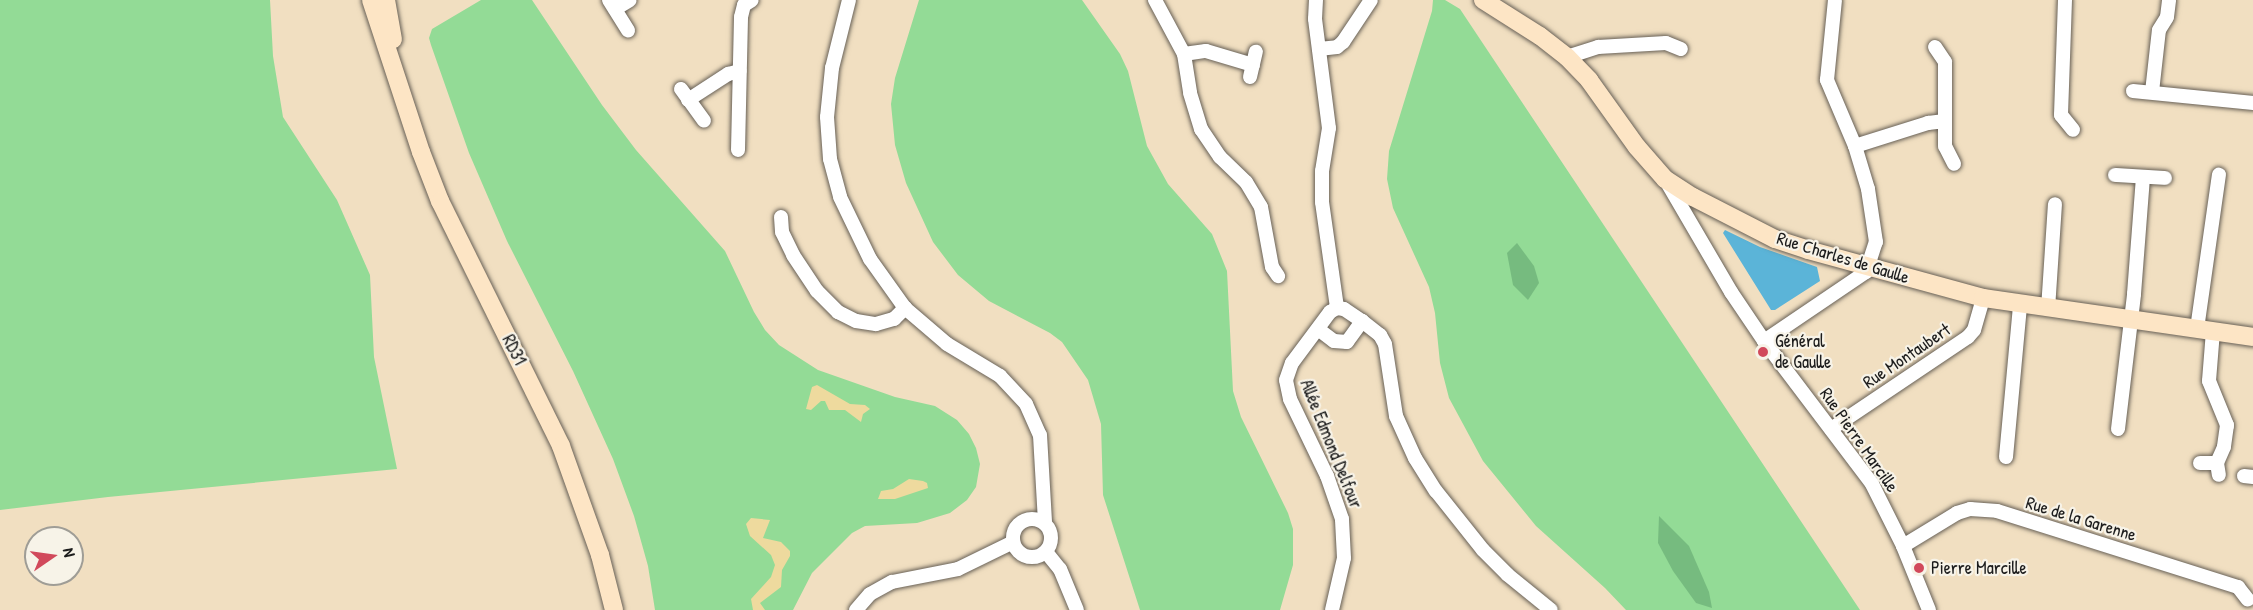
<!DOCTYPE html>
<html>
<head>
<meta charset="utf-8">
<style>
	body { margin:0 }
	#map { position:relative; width:2253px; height:610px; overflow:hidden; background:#f1dfc1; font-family:"Patrick Hand",sans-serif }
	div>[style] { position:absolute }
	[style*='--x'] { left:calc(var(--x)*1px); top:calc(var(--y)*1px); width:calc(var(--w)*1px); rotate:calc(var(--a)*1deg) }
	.green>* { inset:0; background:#93db96 }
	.forest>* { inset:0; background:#76bb7f }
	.sand>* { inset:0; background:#eeda9e }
	.water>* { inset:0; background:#5bb4d8 }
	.roads { filter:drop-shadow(0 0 2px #676056) drop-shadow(0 0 2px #676056) }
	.street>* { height:14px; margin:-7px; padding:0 7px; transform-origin:7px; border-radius:7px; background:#fff }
	.street>.ring { margin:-7px; padding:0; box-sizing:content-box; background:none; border:14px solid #fff; border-radius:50% }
	.secondary>* { height:18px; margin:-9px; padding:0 9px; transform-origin:9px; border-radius:9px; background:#fde5c5 }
	.dots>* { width:16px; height:16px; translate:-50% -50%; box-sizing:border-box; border:3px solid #f7f3e8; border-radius:50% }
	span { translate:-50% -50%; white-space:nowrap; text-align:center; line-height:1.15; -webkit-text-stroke:4.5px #f7f3e8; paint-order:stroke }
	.street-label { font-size:18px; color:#1c1c1c }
	.poi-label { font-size:18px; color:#1c1c1c }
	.left { translate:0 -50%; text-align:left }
	.north { position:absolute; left:24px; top:526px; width:60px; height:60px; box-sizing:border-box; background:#f7f3e8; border:2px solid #9f9d96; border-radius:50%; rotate:77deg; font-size:16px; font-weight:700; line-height:24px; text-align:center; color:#1c1c1c }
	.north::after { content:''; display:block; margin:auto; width:21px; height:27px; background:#d1495b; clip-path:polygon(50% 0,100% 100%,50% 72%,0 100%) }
</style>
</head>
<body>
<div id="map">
	<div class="green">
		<div style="clip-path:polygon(0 0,270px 0,273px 56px,283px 117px,337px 200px,370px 275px,374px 357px,397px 469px,108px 497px,0 510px)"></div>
		<div style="clip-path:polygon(481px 0,532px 0,602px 105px,636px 150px,725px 251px,754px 312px,765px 330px,779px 345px,818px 370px,895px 397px,935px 406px,957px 420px,969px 434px,976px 448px,980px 464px,976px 487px,967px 500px,950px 513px,917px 523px,865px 526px,852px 533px,812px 573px,793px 610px,655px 610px,648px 566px,634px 516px,613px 459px,573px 371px,507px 241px,469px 153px,431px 45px,429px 38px,432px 29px)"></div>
		<div style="clip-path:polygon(919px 0,1082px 0,1120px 54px,1128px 71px,1147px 146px,1168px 184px,1212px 234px,1227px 271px,1233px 391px,1241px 417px,1288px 513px,1293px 529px,1293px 565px,1280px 610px,1140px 610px,1103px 495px,1101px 424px,1088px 380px,1062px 342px,1050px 333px,989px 301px,958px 275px,933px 242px,906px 183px,895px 145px,891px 104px,895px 78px)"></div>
		<div style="clip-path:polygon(1433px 0,1445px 0,1460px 9px,1860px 610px,1626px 610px,1605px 588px,1536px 526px,1483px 461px,1449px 398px,1440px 363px,1435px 313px,1429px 287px,1393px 208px,1387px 179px,1389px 151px,1432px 11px)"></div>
	</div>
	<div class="forest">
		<div style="clip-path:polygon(1517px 243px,1534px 266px,1539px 283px,1528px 300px,1513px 285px,1507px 253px)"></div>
		<div style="clip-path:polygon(1659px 516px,1689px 546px,1709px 592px,1712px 608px,1696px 603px,1673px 571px,1658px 543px)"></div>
	</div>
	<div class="sand">
		<div style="clip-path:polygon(817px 385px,850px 404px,865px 405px,870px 409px,863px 414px,861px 422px,845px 410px,829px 410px,825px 401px,821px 401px,811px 410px,806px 409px,812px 387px)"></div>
		<div style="clip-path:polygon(909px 479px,923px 481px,927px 483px,928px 488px,895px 499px,878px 499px,881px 491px,893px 489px)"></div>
		<div style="clip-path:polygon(751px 518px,770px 520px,763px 538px,781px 542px,790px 551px,790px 556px,782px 570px,781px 587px,760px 603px,765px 610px,753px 610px,751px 599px,771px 577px,775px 565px,771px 555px,750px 536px,746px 524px)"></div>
	</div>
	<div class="water">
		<div style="clip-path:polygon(1725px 230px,1760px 247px,1817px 267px,1820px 281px,1775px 310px,1771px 310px,1723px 233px)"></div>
	</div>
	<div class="roads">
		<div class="street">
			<div style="--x:609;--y:0;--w:36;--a:58"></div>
			<div style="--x:849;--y:0;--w:70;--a:104"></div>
			<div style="--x:832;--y:68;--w:49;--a:95.8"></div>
			<div style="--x:827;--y:117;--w:42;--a:85.9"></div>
			<div style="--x:830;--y:159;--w:39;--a:75"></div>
			<div style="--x:840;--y:197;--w:69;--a:64.2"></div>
			<div style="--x:870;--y:259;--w:60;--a:54.5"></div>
			<div style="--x:905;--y:308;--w:55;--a:40.6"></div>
			<div style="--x:947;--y:344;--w:62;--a:31.1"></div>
			<div style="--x:1000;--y:376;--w:38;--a:47"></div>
			<div style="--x:1026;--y:404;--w:34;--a:66"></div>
			<div style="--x:1040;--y:435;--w:88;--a:86.7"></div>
			<div style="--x:1155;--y:0;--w:61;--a:61.8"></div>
			<div style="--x:1184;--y:54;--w:39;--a:81"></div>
			<div style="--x:1190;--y:93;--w:38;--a:73"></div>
			<div style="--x:1201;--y:129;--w:34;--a:56"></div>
			<div style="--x:1220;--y:157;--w:36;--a:44"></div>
			<div style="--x:1246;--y:182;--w:29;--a:59"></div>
			<div style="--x:1261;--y:207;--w:61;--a:79.6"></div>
			<div style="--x:1272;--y:267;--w:11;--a:56"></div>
			<div style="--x:1316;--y:0;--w:19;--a:93"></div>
			<div style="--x:1315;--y:19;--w:110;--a:82.7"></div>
			<div style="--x:1329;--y:128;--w:44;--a:99.2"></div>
			<div style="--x:1322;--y:171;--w:31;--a:90"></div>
			<div style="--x:1322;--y:202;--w:107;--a:81.9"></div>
			<div style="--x:2065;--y:0;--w:115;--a:92"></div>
			<div style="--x:2061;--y:115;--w:19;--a:51"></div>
			<div style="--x:615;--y:9;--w:17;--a:-31"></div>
			<div style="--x:1935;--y:47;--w:18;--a:56"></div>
			<div style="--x:1945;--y:62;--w:84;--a:90"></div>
			<div style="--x:1945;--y:146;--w:20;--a:63"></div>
			<div style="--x:1319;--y:49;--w:18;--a:-6"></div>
			<div style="--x:1337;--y:47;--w:8;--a:-40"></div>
			<div style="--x:1343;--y:42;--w:50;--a:-56.3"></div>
			<div style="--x:1184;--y:54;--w:22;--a:-8"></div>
			<div style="--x:1206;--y:51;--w:49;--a:16.6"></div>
			<div style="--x:1567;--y:57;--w:33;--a:-18"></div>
			<div style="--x:1598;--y:47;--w:68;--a:-3.4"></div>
			<div style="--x:1666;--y:43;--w:16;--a:22"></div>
			<div style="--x:1250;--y:77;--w:26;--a:-77"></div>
			<div style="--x:681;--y:89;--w:39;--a:54"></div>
			<div style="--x:2133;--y:91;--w:121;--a:5.7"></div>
			<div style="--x:2152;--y:92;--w:62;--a:-83.6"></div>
			<div style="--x:2159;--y:30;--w:15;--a:-58"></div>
			<div style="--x:2167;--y:17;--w:17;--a:-83"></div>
			<div style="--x:688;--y:100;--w:48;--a:-33"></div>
			<div style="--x:728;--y:74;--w:12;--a:-14"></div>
			<div style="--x:1855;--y:146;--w:77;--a:-17.5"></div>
			<div style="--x:1928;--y:123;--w:17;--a:-7"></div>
			<div style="--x:738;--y:150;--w:133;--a:-88.7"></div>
			<div style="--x:741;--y:17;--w:12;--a:-76"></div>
			<div style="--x:744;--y:5;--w:9;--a:-32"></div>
			<div style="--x:2115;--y:175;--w:50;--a:3.4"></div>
			<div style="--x:1665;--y:179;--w:131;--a:59.7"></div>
			<div style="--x:1731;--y:292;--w:59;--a:56"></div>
			<div style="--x:1764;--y:341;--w:179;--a:52.9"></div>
			<div style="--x:1872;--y:484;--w:69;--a:63.4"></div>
			<div style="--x:1903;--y:546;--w:69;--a:67.9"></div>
			<div style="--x:781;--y:217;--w:15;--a:86"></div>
			<div style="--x:782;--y:232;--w:25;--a:64"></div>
			<div style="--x:793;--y:255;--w:43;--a:56.3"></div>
			<div style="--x:817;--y:291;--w:30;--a:45"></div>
			<div style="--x:838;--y:312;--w:20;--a:27"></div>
			<div style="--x:856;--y:321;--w:20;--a:9"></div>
			<div style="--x:876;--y:324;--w:19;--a:-16"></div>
			<div style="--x:894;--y:319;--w:16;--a:-45"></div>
			<div style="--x:2048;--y:309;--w:105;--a:-86.2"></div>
			<div style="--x:1318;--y:329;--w:20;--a:37"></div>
			<div style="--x:1334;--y:341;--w:13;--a:4"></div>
			<div style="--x:1347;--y:342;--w:26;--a:-54"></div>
			<div style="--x:2197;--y:329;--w:156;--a:-81.9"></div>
			<div style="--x:2213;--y:331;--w:50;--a:94.6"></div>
			<div style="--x:2209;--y:381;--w:48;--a:67.8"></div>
			<div style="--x:2227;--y:425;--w:22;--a:98"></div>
			<div style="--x:2224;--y:447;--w:17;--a:114"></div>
			<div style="--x:2217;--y:463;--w:12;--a:81"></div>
			<div style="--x:1764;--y:341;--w:123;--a:-34.1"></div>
			<div style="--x:1866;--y:272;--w:32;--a:-72"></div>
			<div style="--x:1876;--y:242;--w:54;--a:-98.6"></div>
			<div style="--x:1868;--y:189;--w:45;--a:-106.8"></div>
			<div style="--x:1855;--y:146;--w:72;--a:-113"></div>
			<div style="--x:1827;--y:80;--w:80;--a:-84.3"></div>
			<div style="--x:1831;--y:429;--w:165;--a:-33.9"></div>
			<div style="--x:1968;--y:337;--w:9;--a:-49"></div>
			<div style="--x:1974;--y:330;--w:33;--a:-74"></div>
			<div style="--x:2118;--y:429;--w:136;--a:-83.2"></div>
			<div style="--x:2134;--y:294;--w:116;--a:-85.6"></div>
			<div style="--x:2006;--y:457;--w:153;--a:-84.7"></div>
			<div style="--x:2200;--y:463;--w:17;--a:0"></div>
			<div style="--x:2244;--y:476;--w:9;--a:6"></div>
			<div class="ring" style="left:1013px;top:519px;width:24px;height:24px"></div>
			<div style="--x:1903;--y:546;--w:63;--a:-31.4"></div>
			<div style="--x:1957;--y:513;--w:14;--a:-17"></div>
			<div style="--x:1970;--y:509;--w:27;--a:4"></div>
			<div style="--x:1997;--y:511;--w:253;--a:17.5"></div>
			<div style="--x:2238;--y:587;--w:16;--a:52"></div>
			<div style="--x:1046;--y:552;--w:22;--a:51"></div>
			<div style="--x:1060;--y:569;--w:44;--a:67.5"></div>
			<div style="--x:856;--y:610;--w:21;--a:-49"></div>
			<div style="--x:870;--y:594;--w:25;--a:-29"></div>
			<div style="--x:892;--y:582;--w:67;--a:-11.1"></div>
			<div style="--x:958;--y:569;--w:61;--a:-26.1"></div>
			<div style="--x:1332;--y:610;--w:53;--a:-77"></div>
			<div style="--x:1344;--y:558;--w:39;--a:-93"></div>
			<div style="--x:1342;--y:519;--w:46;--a:-109.2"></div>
			<div style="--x:1327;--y:476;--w:85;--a:-115.7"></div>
			<div style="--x:1290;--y:399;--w:19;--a:-102"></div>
			<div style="--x:1286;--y:380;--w:18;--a:-71"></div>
			<div style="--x:1292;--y:363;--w:64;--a:-53.3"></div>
			<div style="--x:1330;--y:312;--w:8;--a:-30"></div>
			<div style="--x:1337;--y:308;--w:7;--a:8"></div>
			<div style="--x:1344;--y:309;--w:22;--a:34"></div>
			<div style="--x:1362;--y:321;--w:23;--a:38"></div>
			<div style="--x:1380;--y:335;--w:10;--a:61"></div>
			<div style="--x:1385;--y:344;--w:73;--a:81.3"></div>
			<div style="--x:1396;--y:416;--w:46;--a:65.7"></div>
			<div style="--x:1415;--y:458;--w:39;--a:58"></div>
			<div style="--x:1436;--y:491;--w:75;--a:51.5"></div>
			<div style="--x:1483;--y:550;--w:35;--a:45"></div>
			<div style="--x:1508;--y:575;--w:55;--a:39.1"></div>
		</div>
		<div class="secondary">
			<div style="--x:371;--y:0;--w:160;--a:71.8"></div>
			<div style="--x:421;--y:152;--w:53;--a:68.8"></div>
			<div style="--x:440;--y:201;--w:273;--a:63.7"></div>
			<div style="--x:561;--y:446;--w:116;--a:70.3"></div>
			<div style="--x:600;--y:555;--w:57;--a:75.7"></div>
			<div style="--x:386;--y:0;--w:40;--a:80"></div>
			<div style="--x:1483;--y:0;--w:67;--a:32.3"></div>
			<div style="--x:1540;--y:36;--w:34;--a:38"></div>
			<div style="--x:1567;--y:57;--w:32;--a:46"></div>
			<div style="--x:1589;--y:80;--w:82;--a:54.4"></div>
			<div style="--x:1637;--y:147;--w:43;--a:48.8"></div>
			<div style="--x:1665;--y:179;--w:33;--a:33"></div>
			<div style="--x:1693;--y:197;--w:92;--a:27.1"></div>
			<div style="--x:1775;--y:239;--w:35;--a:18"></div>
			<div style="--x:1808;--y:250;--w:181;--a:15.3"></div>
			<div style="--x:1983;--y:298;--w:273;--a:8.2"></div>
		</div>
	</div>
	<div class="dots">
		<div style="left:1763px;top:352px;background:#d1495b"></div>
		<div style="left:1919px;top:568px;background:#d1495b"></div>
	</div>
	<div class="street-label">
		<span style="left:1843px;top:258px;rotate:17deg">Rue Charles de Gaulle</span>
		<span style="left:514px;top:350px;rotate:63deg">RD31</span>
		<span style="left:1907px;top:356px;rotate:-34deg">Rue Montaubert</span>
		<span style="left:1859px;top:440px;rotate:55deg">Rue Pierre Marcille</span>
		<span style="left:1331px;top:444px;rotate:68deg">Allée Edmond Delfour</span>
		<span style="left:2081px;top:519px;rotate:17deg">Rue de la Garenne</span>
	</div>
	<div class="poi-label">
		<span class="left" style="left:1775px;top:352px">Général<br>de Gaulle</span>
		<span class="left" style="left:1931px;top:568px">Pierre Marcille</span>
	</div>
	<div class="north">N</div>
</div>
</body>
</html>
